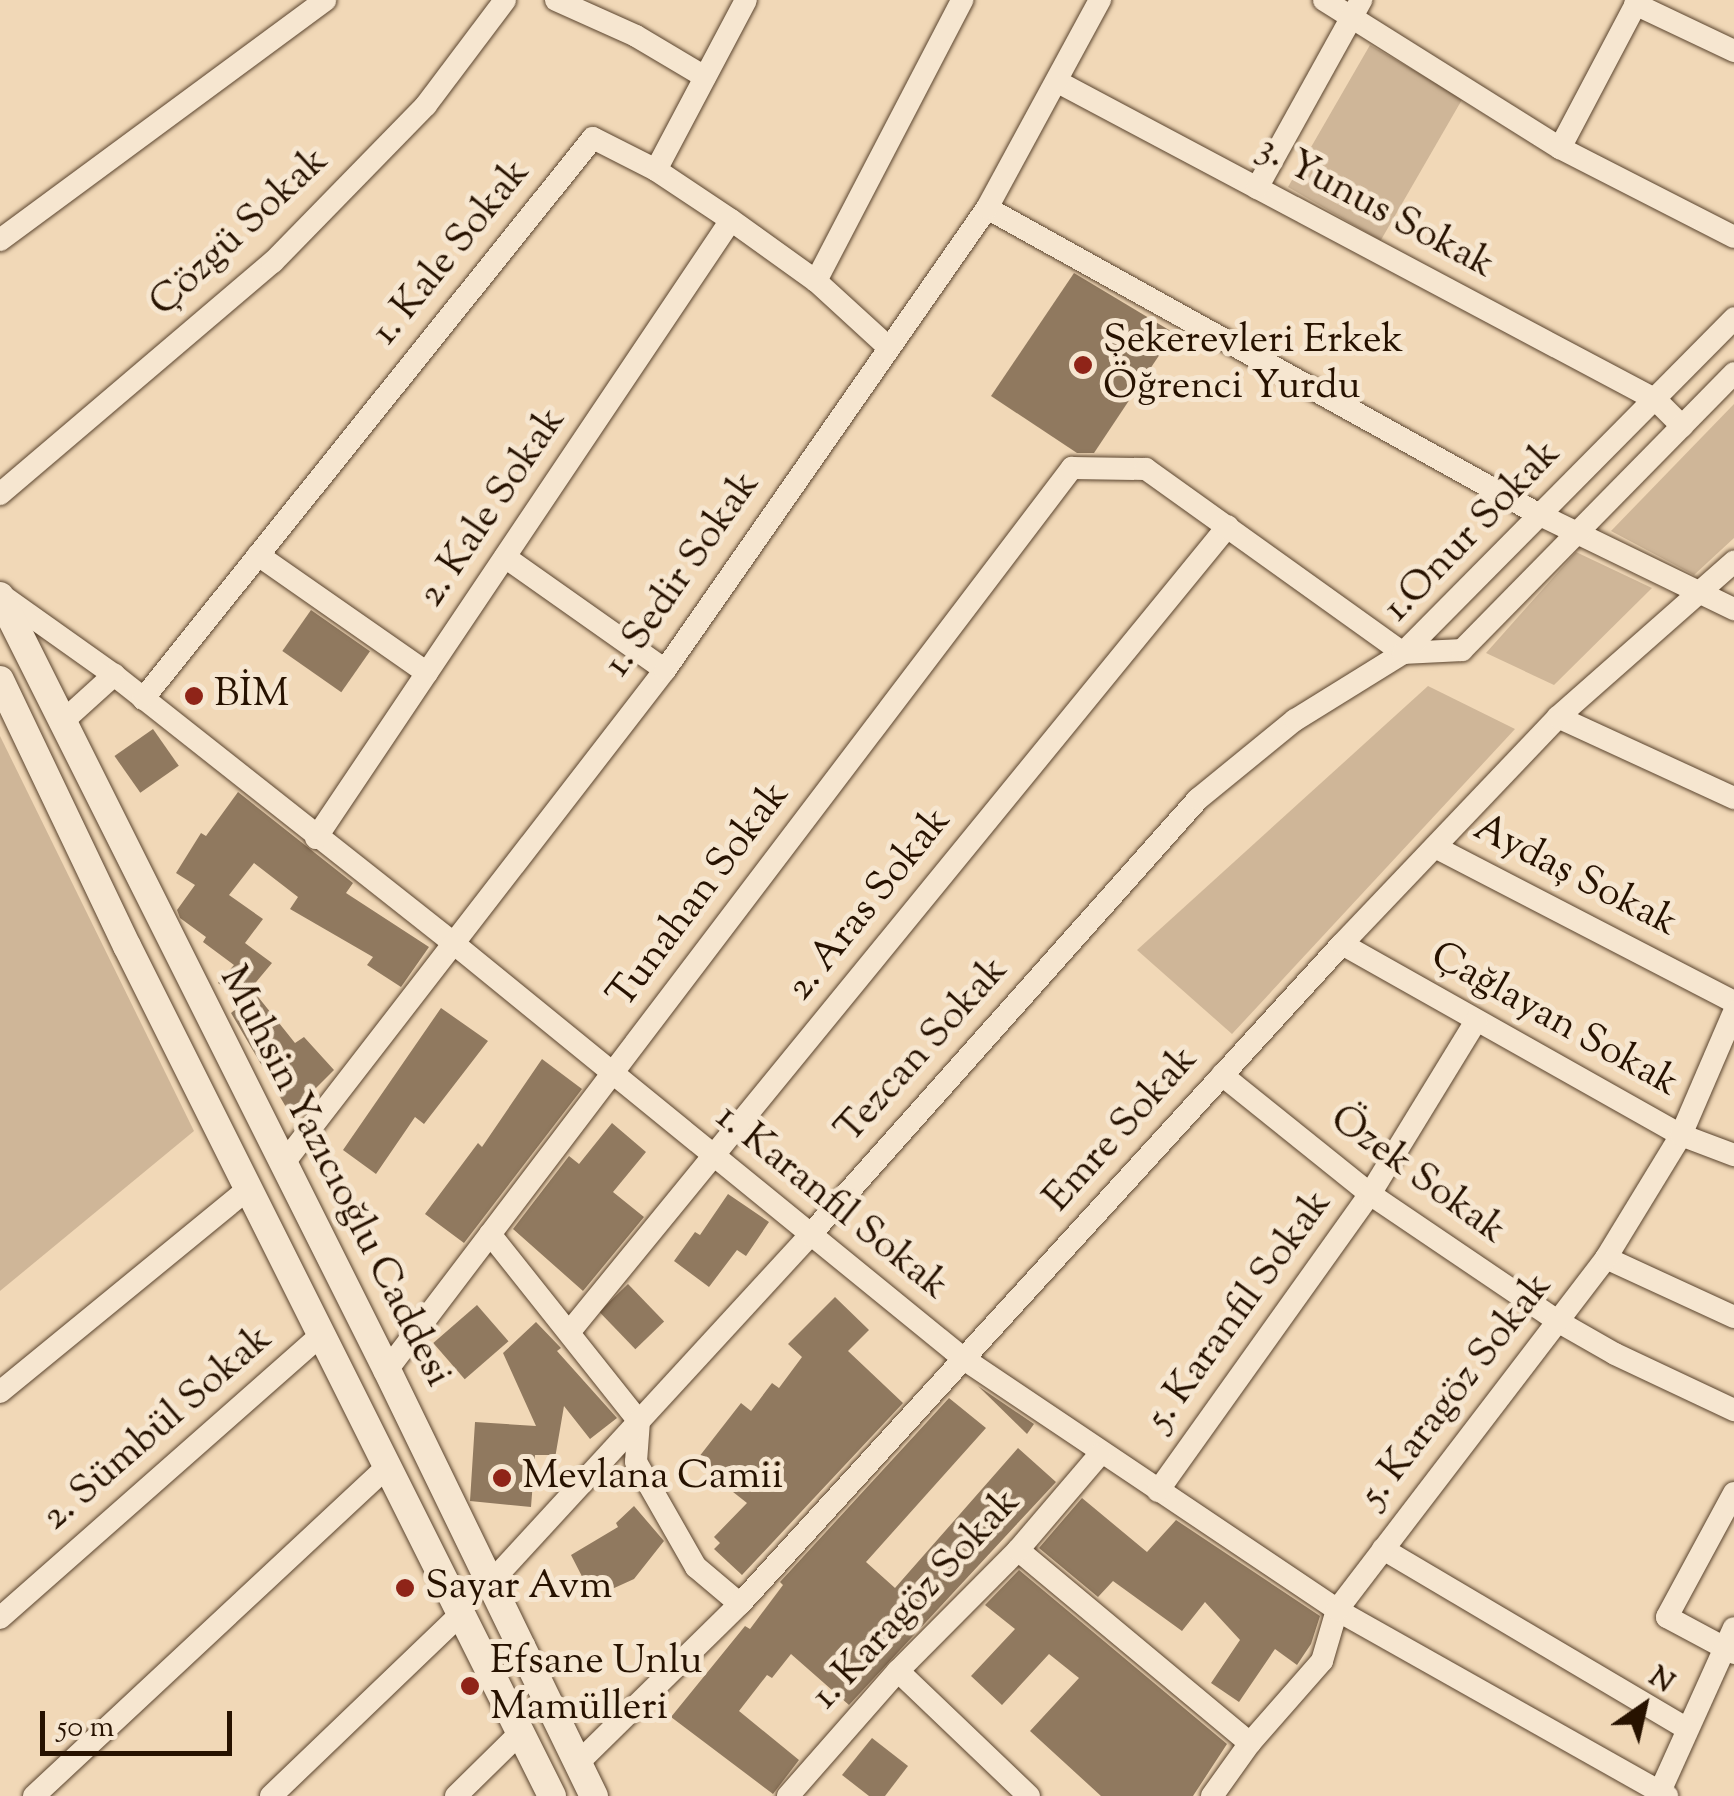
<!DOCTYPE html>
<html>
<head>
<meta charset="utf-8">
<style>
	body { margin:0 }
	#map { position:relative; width:1734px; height:1796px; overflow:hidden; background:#f1d8b7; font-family:"Sorts Mill Goudy",serif }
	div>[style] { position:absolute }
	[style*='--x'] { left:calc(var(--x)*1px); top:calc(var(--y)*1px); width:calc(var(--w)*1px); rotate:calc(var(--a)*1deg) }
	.green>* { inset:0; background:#cfb698; transform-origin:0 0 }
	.building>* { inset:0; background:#90795f; transform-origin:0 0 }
	.roads { filter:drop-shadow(0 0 2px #5a442e) drop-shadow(0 0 2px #5a442e) }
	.minor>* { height:22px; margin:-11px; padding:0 11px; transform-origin:11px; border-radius:11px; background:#f6e6d0 }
	.tertiary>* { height:28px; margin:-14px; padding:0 14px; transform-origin:14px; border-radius:14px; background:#f6e6d0 }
	.dots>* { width:28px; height:28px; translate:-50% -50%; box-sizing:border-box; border:5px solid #f6e6d0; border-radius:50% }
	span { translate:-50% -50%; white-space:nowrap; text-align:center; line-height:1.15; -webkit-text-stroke:10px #f6e6d0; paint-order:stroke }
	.street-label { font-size:40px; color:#271200 }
	.poi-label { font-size:40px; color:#271200 }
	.left { translate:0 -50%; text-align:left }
	.north { position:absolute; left:1594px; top:1656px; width:100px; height:100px; -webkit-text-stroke:8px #f6e6d0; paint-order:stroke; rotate:34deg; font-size:28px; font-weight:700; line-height:40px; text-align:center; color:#271200 }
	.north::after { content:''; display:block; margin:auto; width:35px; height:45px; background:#271200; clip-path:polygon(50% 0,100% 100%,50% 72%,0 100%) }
	.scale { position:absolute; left:40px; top:1711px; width:192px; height:45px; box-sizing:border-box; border:5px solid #271200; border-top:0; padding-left:12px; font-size:30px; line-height:35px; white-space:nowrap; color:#271200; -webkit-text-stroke:8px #f6e6d0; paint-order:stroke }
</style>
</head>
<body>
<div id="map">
	<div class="green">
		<div style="left:1370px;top:45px;width:107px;height:164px;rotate:30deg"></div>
		<div style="clip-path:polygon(1734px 404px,1734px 538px,1694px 575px,1611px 531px)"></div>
		<div style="clip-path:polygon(1576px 552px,1652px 588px,1554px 685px,1486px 653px)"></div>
		<div style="clip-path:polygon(1428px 686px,1515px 729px,1232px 1034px,1137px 950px)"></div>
		<div style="clip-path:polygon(0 736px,194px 1131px,0 1291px)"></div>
	</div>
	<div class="building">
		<div style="clip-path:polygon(1074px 273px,1174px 333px,1094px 453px,1077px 453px,991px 396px)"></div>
		<div style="left:311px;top:610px;width:72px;height:50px;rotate:35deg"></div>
		<div style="left:153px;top:729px;width:45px;height:47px;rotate:55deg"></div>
		<div style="clip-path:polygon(238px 792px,353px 883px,346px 893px,429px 947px,401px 987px,367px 965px,373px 957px,290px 909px,298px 897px,254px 863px,229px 895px,263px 919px,245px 943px,272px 963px,241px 1000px,218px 983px,234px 965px,203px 942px,206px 937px,180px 918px,177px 910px,195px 885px,176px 873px,201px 833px,206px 836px)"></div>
		<div style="clip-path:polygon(255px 993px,295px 1043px,304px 1037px,334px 1070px,290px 1114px,231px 1013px)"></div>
		<div style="clip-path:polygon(441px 1008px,488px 1041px,424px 1124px,415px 1117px,376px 1174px,343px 1150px)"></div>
		<div style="clip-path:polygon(542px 1059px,582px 1089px,464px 1243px,425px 1214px,478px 1143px,482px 1147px)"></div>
		<div style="clip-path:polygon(612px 1123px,646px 1152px,613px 1192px,644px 1217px,583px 1291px,513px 1229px,569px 1156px,579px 1164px)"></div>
		<div style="clip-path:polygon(728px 1194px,769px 1222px,746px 1256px,737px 1250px,709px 1287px,674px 1261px,695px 1232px,700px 1235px)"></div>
		<div style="left:628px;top:1284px;width:52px;height:40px;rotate:46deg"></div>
		<div style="clip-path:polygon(835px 1297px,869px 1330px,848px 1351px,903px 1403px,742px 1575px,714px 1549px,720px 1543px,714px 1537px,747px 1503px,695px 1462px,741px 1403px,751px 1411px,772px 1383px,779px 1388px,802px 1357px,788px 1344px)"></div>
		<div style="left:477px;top:1305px;width:48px;height:58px;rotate:49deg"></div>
		<div style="clip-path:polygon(536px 1322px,561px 1348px,557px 1351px,617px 1418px,590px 1439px,564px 1406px,554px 1464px,549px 1455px,535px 1455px,531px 1507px,470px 1501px,475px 1422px,536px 1426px,503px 1353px)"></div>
		<div style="clip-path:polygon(978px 1386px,1034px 1424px,1027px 1434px)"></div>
		<div style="clip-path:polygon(949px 1398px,986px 1428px,866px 1562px,895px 1588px,1018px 1448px,1056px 1482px,849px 1705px,791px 1654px,772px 1678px,767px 1675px,739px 1711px,799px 1760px,773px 1794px,671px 1717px,745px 1626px,750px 1629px,783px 1585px,780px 1582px)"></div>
		<div style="clip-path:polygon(1082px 1498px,1147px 1552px,1176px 1520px,1320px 1616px,1311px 1644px,1297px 1665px,1275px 1649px,1239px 1702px,1211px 1683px,1240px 1640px,1205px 1602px,1182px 1631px,1113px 1581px,1098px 1597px,1039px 1548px)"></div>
		<div style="clip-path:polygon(634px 1506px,664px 1541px,634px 1579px,612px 1589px,609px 1583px,590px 1592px,571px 1555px,618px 1527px,616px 1523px)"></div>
		<div style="clip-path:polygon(1019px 1570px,1227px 1744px,1193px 1796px,1101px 1796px,1030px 1731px,1079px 1678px,1049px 1654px,1002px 1705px,971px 1676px,1015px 1629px,985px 1605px)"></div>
		<div style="clip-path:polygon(872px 1738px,908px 1766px,885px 1796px,869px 1796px,842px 1775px)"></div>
	</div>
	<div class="roads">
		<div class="minor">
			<div style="--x:556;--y:0;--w:88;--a:24.2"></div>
			<div style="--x:636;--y:36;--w:80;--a:30.7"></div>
			<div style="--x:1324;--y:0;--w:279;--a:32.1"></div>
			<div style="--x:1560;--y:148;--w:195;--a:27.1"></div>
			<div style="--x:1635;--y:4;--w:110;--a:25.4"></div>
			<div style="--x:1058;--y:82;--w:677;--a:28"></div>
			<div style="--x:1656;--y:400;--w:37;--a:45"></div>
			<div style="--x:1560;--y:148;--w:167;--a:-62.2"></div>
			<div style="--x:656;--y:170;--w:192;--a:-62.1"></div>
			<div style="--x:1257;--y:188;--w:215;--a:-61"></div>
			<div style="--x:987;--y:208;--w:633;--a:29.04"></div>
			<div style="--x:1540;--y:515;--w:216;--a:25.9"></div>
			<div style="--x:0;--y:240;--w:404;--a:-36.4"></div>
			<div style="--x:816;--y:281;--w:317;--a:-62.5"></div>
			<div style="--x:0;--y:494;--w:358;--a:-40.4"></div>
			<div style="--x:273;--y:262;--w:219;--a:-45.7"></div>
			<div style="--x:426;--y:105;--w:131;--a:-53"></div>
			<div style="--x:258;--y:555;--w:206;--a:34.9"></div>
			<div style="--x:505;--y:557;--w:196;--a:35.2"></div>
			<div style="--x:0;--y:594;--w:140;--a:35.4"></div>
			<div style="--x:114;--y:675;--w:431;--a:38.3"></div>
			<div style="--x:452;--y:942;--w:660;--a:39.16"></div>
			<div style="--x:964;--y:1359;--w:450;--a:33.9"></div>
			<div style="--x:1337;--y:1610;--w:379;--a:29.4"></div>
			<div style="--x:1403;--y:653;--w:59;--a:-2.9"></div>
			<div style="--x:1462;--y:650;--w:388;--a:-45.5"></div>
			<div style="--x:143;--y:699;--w:719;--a:-51.27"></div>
			<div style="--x:593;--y:138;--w:71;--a:26.9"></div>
			<div style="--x:656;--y:170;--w:90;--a:33.7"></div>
			<div style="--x:731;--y:220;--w:105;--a:35.7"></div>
			<div style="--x:816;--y:281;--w:98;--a:42.5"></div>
			<div style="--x:1558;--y:717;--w:194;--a:24.7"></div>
			<div style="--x:61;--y:723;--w:72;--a:-42.2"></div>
			<div style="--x:316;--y:838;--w:744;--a:-56.12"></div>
			<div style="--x:1435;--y:847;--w:337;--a:27.4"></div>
			<div style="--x:1342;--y:944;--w:389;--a:29.4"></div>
			<div style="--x:1681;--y:1135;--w:57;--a:20.7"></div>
			<div style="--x:1222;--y:1075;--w:190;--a:38.8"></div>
			<div style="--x:1370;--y:1194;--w:228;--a:34.1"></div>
			<div style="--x:1559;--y:1322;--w:64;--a:29.7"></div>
			<div style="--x:1615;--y:1354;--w:132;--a:25.2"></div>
			<div style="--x:283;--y:1164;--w:624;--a:-52.29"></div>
			<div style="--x:665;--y:670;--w:563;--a:-55.12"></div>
			<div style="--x:987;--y:208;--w:237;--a:-61.5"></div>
			<div style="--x:490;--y:1234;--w:239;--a:51.5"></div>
			<div style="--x:639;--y:1421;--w:41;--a:94.2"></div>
			<div style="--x:636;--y:1462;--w:121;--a:60.3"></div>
			<div style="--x:696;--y:1567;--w:57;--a:40.1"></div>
			<div style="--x:1606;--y:1258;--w:141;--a:24.7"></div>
			<div style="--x:571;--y:1330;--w:1038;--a:-50.75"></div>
			<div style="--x:387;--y:1370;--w:1133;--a:-52.79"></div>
			<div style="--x:1072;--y:468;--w:74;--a:0.8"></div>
			<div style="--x:1146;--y:469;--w:316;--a:35.6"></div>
			<div style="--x:0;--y:1392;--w:320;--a:-39.3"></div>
			<div style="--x:1158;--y:1491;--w:365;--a:-54.5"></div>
			<div style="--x:1370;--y:1194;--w:203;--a:-58.5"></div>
			<div style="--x:1734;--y:1493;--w:141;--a:118.4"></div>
			<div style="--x:1667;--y:1617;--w:76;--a:28.2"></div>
			<div style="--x:1383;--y:1549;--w:353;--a:30.6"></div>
			<div style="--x:1018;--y:1550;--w:302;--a:39.8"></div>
			<div style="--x:492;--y:1581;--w:470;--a:-47.4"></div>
			<div style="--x:810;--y:1235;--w:584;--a:-48.33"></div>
			<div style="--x:1198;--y:799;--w:125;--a:-39.2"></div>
			<div style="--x:1295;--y:720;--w:127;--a:-31.8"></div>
			<div style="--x:1403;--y:653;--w:471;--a:-45.3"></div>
			<div style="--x:0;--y:1618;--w:428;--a:-41.4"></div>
			<div style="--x:898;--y:1671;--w:181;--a:43.7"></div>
			<div style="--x:579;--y:1762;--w:226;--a:-44.5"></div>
			<div style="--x:740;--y:1604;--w:893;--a:-47.63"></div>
			<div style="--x:1342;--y:944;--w:313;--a:-46.4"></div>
			<div style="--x:1558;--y:717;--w:235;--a:-41.4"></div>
			<div style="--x:34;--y:1796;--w:483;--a:-43"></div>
			<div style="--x:271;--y:1796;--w:263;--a:-43.8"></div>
			<div style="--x:456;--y:1796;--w:90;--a:-44.5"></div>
			<div style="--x:788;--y:1796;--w:167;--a:-48.7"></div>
			<div style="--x:898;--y:1671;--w:170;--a:-45.2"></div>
			<div style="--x:1018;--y:1550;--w:126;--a:-49.5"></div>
			<div style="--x:1212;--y:1796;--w:65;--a:-54.4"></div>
			<div style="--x:1250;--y:1743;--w:109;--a:-48.7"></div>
			<div style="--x:1322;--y:1661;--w:53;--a:-73.6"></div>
			<div style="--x:1337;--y:1610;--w:443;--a:-52.6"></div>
			<div style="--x:1606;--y:1258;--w:144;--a:-58.6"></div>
			<div style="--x:1681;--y:1135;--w:134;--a:-66.7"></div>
			<div style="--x:1658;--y:1796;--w:184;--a:-65.7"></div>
		</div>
		<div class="tertiary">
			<div style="--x:0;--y:596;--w:865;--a:63.43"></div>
			<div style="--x:387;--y:1370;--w:474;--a:64.1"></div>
			<div style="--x:0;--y:680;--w:295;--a:64.5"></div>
			<div style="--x:127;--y:946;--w:950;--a:63.43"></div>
		</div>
	</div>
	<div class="dots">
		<div style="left:1083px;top:365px;background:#8f2418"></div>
		<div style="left:194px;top:696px;background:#8f2418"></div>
		<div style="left:502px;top:1478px;background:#8f2418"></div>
		<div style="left:405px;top:1588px;background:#8f2418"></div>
		<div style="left:470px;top:1686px;background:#8f2418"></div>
	</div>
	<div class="street-label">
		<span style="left:1375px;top:208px;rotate:28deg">3. Yunus Sokak</span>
		<span style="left:240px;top:233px;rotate:-43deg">Çözgü Sokak</span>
		<span style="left:452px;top:253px;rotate:-51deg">1. Kale Sokak</span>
		<span style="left:493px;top:508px;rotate:-56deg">2. Kale Sokak</span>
		<span style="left:1473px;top:532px;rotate:-46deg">1.Onur Sokak</span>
		<span style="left:683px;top:575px;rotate:-55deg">1. Sedir Sokak</span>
		<span style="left:1575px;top:877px;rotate:27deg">Aydaş Sokak</span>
		<span style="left:700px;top:896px;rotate:-53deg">Tunahan Sokak</span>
		<span style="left:870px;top:905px;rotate:-51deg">2. Aras Sokak</span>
		<span style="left:1554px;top:1021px;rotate:29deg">Çağlayan Sokak</span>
		<span style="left:923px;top:1051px;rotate:-48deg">Tezcan Sokak</span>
		<span style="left:1122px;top:1130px;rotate:-48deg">Emre Sokak</span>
		<span style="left:1417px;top:1176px;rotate:36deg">Özek Sokak</span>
		<span style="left:334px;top:1177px;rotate:63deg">Muhsin Yazıcıoğlu Caddesi</span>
		<span style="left:831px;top:1203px;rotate:39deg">1. Karanfil Sokak</span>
		<span style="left:1240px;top:1311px;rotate:-54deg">5. Karanfil Sokak</span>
		<span style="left:1457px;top:1391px;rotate:-52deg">5. Karagöz Sokak</span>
		<span style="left:158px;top:1429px;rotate:-41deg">2. Sümbül Sokak</span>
		<span style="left:917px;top:1600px;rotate:-47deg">1. Karagöz Sokak</span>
	</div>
	<div class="poi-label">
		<span class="left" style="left:1103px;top:365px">Şekerevleri Erkek<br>Öğrenci Yurdu</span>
		<span class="left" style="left:214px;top:696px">BİM</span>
		<span class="left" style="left:522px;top:1478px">Mevlana Camii</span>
		<span class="left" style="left:425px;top:1588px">Sayar Avm</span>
		<span class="left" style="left:490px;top:1686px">Efsane Unlu<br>Mamülleri</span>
	</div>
	<div class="north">N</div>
	<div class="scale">50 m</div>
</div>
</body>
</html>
